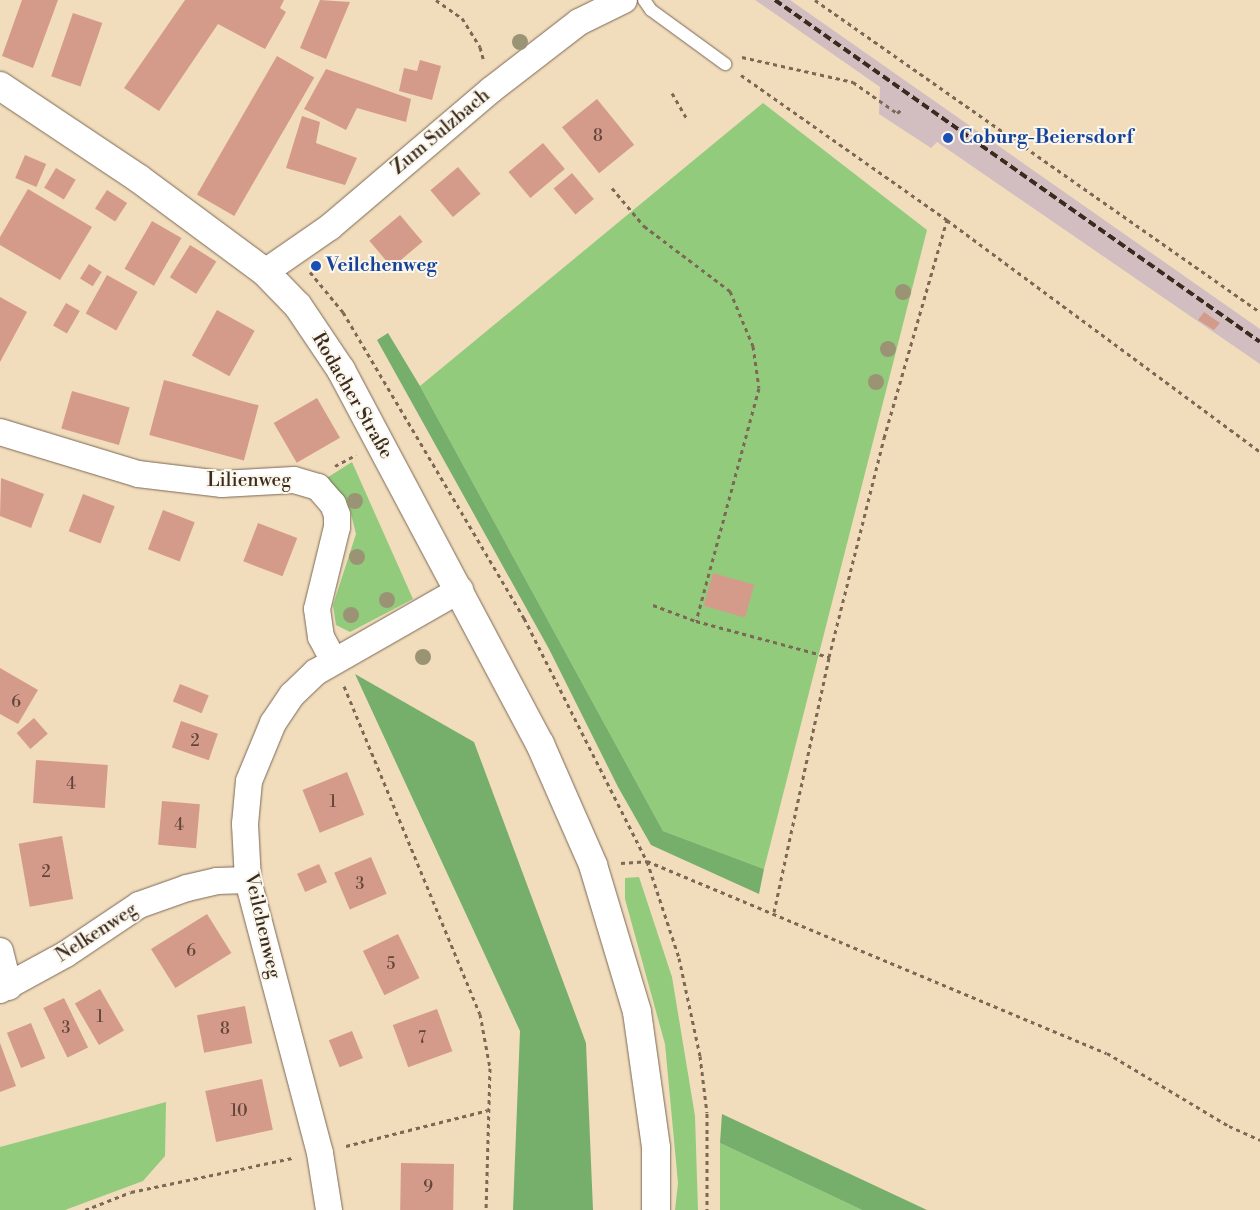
<!DOCTYPE html>
<html>
<head>
<meta charset="utf-8">
<style>
	body { margin:0 }
	#map { position:relative; width:1260px; height:1210px; overflow:hidden; background:#f1dcbc; font-family:"Libre Bodoni",serif }
	div>[style] { position:absolute }
	[style*='--x'] { left:calc(var(--x)*1px); top:calc(var(--y)*1px); width:calc(var(--w)*1px); rotate:calc(var(--a)*1deg) }
	.industrial>* { inset:0; background:#d2bec1 }
	.green>* { inset:0; background:#93cb7d }
	.forest>* { inset:0; background:#76af6c }
	.building>* { inset:0; background:#d59b8a; transform-origin:0 0 }
	.path>* { height:3px; margin-top:-1.5px; transform-origin:0; background:repeating-linear-gradient(90deg,#7b6855 0 4px,transparent 0 8px) }
	.roads { filter:drop-shadow(0 0 1px #7b6855) drop-shadow(0 0 1px #7b6855) }
	.lane>* { height:12px; margin:-6px; padding:0 6px; transform-origin:6px; border-radius:6px; background:#fff }
	.street>* { height:26px; margin:-13px; padding:0 13px; transform-origin:13px; border-radius:13px; background:#fff }
	.secondary>* { height:28px; margin:-14px; padding:0 14px; transform-origin:14px; border-radius:14px; background:#fff }
	.rail>* { height:4px; margin-top:-2px; transform-origin:0; background:repeating-linear-gradient(90deg,#3b2a1e 0 8px,transparent 0 12px) }
	.trees>* { width:16px; height:16px; margin:-8px; border-radius:50%; background:#9b9474 }
	.dots>* { width:14px; height:14px; translate:-50% -50%; box-sizing:border-box; border:2px solid #fbf7ec; border-radius:50% }
	span { translate:-50% -50%; white-space:nowrap; text-align:center; line-height:1.15; -webkit-text-stroke:4px #fbf7ec; paint-order:stroke }
	.number-label { font-size:16px; color:#624639 }
	.number-label span { -webkit-text-stroke-width:0 }
	.street-label { font-size:19px; color:#3b2a1e }
	.transit-label { font-size:19px; color:#164399; font-weight:700 }
	.left { translate:0 -50%; text-align:left }
</style>
</head>
<body>
<div id="map">
	<div class="industrial">
		<div style="clip-path:polygon(755px 0,790px 0,1260px 329px,1260px 364px,937px 142px,931px 148px,879px 114px,880px 87px)"></div>
	</div>
	<div class="green">
		<div style="clip-path:polygon(763px 103px,927px 230px,764px 869px,663px 831px,420px 386px)"></div>
		<div style="clip-path:polygon(352px 462px,413px 599px,350px 632px,336px 625px,333px 605px,356px 534px,350px 510px,325px 479px)"></div>
		<div style="clip-path:polygon(639px 877px,672px 977px,695px 1116px,698px 1210px,675px 1210px,678px 1183px,665px 1044px,625px 899px,625px 878px)"></div>
		<div style="clip-path:polygon(166px 1102px,165px 1156px,143px 1181px,65px 1210px,0 1210px,0 1147px)"></div>
		<div style="clip-path:polygon(720px 1143px,862px 1210px,720px 1210px)"></div>
	</div>
	<div class="forest">
		<div style="clip-path:polygon(388px 333px,420px 386px,663px 831px,764px 869px,759px 894px,651px 845px,618px 787px,549px 649px,377px 340px)"></div>
		<div style="clip-path:polygon(355px 674px,474px 742px,586px 1043px,593px 1210px,513px 1210px,520px 1031px)"></div>
		<div style="clip-path:polygon(722px 1114px,927px 1210px,862px 1210px,720px 1143px)"></div>
	</div>
	<div class="building">
		<div style="clip-path:polygon(22px 0,58px 0,33px 68px,2px 56px)"></div>
		<div style="clip-path:polygon(185px 0,284px 0,280px 8px,286px 12px,265px 49px,218px 24px,159px 111px,124px 88px)"></div>
		<div style="clip-path:polygon(320px 0,350px 2px,326px 59px,300px 48px)"></div>
		<div style="left:73px;top:13px;width:31px;height:67px;rotate:19deg"></div>
		<div style="left:277px;top:56px;width:43px;height:160px;rotate:30deg"></div>
		<div style="clip-path:polygon(420px 60px,441px 66px,432px 100px,399px 91px,404px 68px,417px 71px)"></div>
		<div style="clip-path:polygon(326px 69px,411px 99px,406px 122px,357px 108px,346px 130px,304px 109px)"></div>
		<div style="left:597px;top:99px;width:59px;height:45px;rotate:51deg"></div>
		<div style="clip-path:polygon(302px 116px,320px 122px,316px 143px,357px 158px,345px 185px,286px 168px)"></div>
		<div style="left:543px;top:143px;width:34px;height:45px;rotate:50deg"></div>
		<div style="left:25px;top:155px;width:23px;height:25px;rotate:23deg"></div>
		<div style="left:458px;top:167px;width:35px;height:36px;rotate:50deg"></div>
		<div style="left:56px;top:168px;width:23px;height:23px;rotate:31deg"></div>
		<div style="left:572px;top:173px;width:34px;height:24px;rotate:50deg"></div>
		<div style="clip-path:polygon(28px 189px,92px 227px,60px 280px,0 245px,0 237px)"></div>
		<div style="left:107px;top:190px;width:24px;height:22px;rotate:33deg"></div>
		<div style="left:400px;top:215px;width:35px;height:40px;rotate:50deg"></div>
		<div style="left:152px;top:221px;width:34px;height:55px;rotate:30deg"></div>
		<div style="left:190px;top:245px;width:31px;height:38px;rotate:32deg"></div>
		<div style="left:89px;top:264px;width:15px;height:17px;rotate:32deg"></div>
		<div style="left:107px;top:275px;width:35px;height:44px;rotate:29deg"></div>
		<div style="clip-path:polygon(0 297px,27px 312px,0 362px)"></div>
		<div style="left:66px;top:303px;width:16px;height:26px;rotate:30deg"></div>
		<div style="left:217px;top:310px;width:43px;height:52px;rotate:29deg"></div>
		<div style="clip-path:polygon(1204px 312px,1220px 323px,1214px 330px,1198px 320px)"></div>
		<div style="left:164px;top:380px;width:98px;height:57px;rotate:15deg"></div>
		<div style="left:72px;top:391px;width:60px;height:39px;rotate:16deg"></div>
		<div style="left:317px;top:398px;width:46px;height:50px;rotate:60deg"></div>
		<div style="clip-path:polygon(1px 478px,44px 494px,31px 528px,0 516px)"></div>
		<div style="left:83px;top:494px;width:34px;height:40px;rotate:21deg"></div>
		<div style="left:163px;top:510px;width:34px;height:42px;rotate:21deg"></div>
		<div style="left:258px;top:523px;width:42px;height:41px;rotate:21deg"></div>
		<div style="left:713px;top:573px;width:43px;height:34px;rotate:16deg"></div>
		<div style="clip-path:polygon(0 668px,38px 690px,18px 724px,0 714px)"></div>
		<div style="left:180px;top:684px;width:31px;height:19px;rotate:22deg"></div>
		<div style="left:34px;top:718px;width:21px;height:23px;rotate:49deg"></div>
		<div style="left:181px;top:721px;width:39px;height:28px;rotate:19deg"></div>
		<div style="left:36px;top:760px;width:72px;height:43px;rotate:4deg"></div>
		<div style="left:347px;top:772px;width:46px;height:48px;rotate:68deg"></div>
		<div style="left:162px;top:801px;width:38px;height:44px;rotate:5deg"></div>
		<div style="left:62px;top:836px;width:64px;height:44px;rotate:80deg"></div>
		<div style="left:371px;top:857px;width:40px;height:40px;rotate:67deg"></div>
		<div style="left:319px;top:864px;width:20px;height:24px;rotate:66deg"></div>
		<div style="left:207px;top:914px;width:46px;height:66px;rotate:58deg"></div>
		<div style="left:398px;top:934px;width:49px;height:39px;rotate:64deg"></div>
		<div style="left:100px;top:989px;width:48px;height:29px;rotate:60deg"></div>
		<div style="left:64px;top:998px;width:55px;height:23px;rotate:64deg"></div>
		<div style="left:245px;top:1006px;width:38px;height:49px;rotate:79deg"></div>
		<div style="left:437px;top:1009px;width:45px;height:47px;rotate:70deg"></div>
		<div style="left:31px;top:1023px;width:38px;height:26px;rotate:68deg"></div>
		<div style="left:352px;top:1031px;width:29px;height:25px;rotate:68deg"></div>
		<div style="clip-path:polygon(0 1043px,16px 1086px,0 1092px)"></div>
		<div style="left:262px;top:1079px;width:52px;height:58px;rotate:78deg"></div>
		<div style="left:401px;top:1163px;width:53px;height:47px;rotate:1deg"></div>
	</div>
	<div class="path">
		<div style="--x:436;--y:0;--w:32;--a:35"></div>
		<div style="--x:462;--y:18;--w:34;--a:58"></div>
		<div style="--x:480;--y:47;--w:16;--a:75"></div>
		<div style="--x:815;--y:0;--w:543;--a:35.04"></div>
		<div style="--x:742;--y:57;--w:114;--a:12.7"></div>
		<div style="--x:853;--y:82;--w:54;--a:35.2"></div>
		<div style="--x:897;--y:113;--w:5;--a:-37"></div>
		<div style="--x:741;--y:75;--w:252;--a:35.1"></div>
		<div style="--x:947;--y:220;--w:390;--a:36.5"></div>
		<div style="--x:672;--y:93;--w:28;--a:60"></div>
		<div style="--x:612;--y:188;--w:50;--a:49.9"></div>
		<div style="--x:644;--y:226;--w:108;--a:37.1"></div>
		<div style="--x:730;--y:291;--w:60;--a:67.3"></div>
		<div style="--x:753;--y:346;--w:42;--a:81.9"></div>
		<div style="--x:759;--y:388;--w:241;--a:105.1"></div>
		<div style="--x:310;--y:272;--w:52;--a:50.5"></div>
		<div style="--x:343;--y:312;--w:356;--a:59.4"></div>
		<div style="--x:524;--y:618;--w:272;--a:63.2"></div>
		<div style="--x:647;--y:861;--w:102;--a:71.7"></div>
		<div style="--x:679;--y:958;--w:100;--a:77.9"></div>
		<div style="--x:700;--y:1056;--w:57;--a:83"></div>
		<div style="--x:707;--y:1113;--w:97;--a:90"></div>
		<div style="--x:335;--y:466;--w:24;--a:-28"></div>
		<div style="--x:653;--y:605;--w:46;--a:20.4"></div>
		<div style="--x:696;--y:621;--w:138;--a:15.1"></div>
		<div style="--x:344;--y:686;--w:355;--a:67.5"></div>
		<div style="--x:480;--y:1014;--w:55;--a:79.5"></div>
		<div style="--x:490;--y:1068;--w:142;--a:91.6"></div>
		<div style="--x:621;--y:863;--w:26;--a:-4"></div>
		<div style="--x:647;--y:861;--w:498;--a:22.7"></div>
		<div style="--x:1107;--y:1053;--w:142;--a:30.9"></div>
		<div style="--x:1229;--y:1126;--w:34;--a:24"></div>
		<div style="--x:774;--y:912;--w:261;--a:-77.8"></div>
		<div style="--x:829;--y:657;--w:226;--a:-75.9"></div>
		<div style="--x:884;--y:438;--w:227;--a:-73.9"></div>
		<div style="--x:346;--y:1146;--w:146;--a:-14.2"></div>
		<div style="--x:85;--y:1210;--w:49;--a:-21.4"></div>
		<div style="--x:131;--y:1192;--w:166;--a:-11.9"></div>
	</div>
	<div class="roads">
		<div class="lane">
			<div style="--x:644;--y:0;--w:12;--a:55"></div>
			<div style="--x:651;--y:10;--w:92;--a:36.1"></div>
		</div>
		<div class="street">
			<div style="--x:265;--y:272;--w:79;--a:-34.7"></div>
			<div style="--x:330;--y:227;--w:211;--a:-40.4"></div>
			<div style="--x:491;--y:90;--w:111;--a:-37.7"></div>
			<div style="--x:579;--y:22;--w:50;--a:-26.1"></div>
			<div style="--x:0;--y:432;--w:144;--a:16.9"></div>
			<div style="--x:138;--y:474;--w:85;--a:6.8"></div>
			<div style="--x:222;--y:484;--w:72;--a:-3.2"></div>
			<div style="--x:294;--y:480;--w:25;--a:16"></div>
			<div style="--x:318;--y:487;--w:23;--a:49"></div>
			<div style="--x:333;--y:504;--w:12;--a:70"></div>
			<div style="--x:337;--y:515;--w:12;--a:90"></div>
			<div style="--x:337;--y:527;--w:84;--a:103.7"></div>
			<div style="--x:317;--y:609;--w:28;--a:82"></div>
			<div style="--x:321;--y:637;--w:26;--a:62"></div>
			<div style="--x:0;--y:951;--w:37;--a:76"></div>
			<div style="--x:0;--y:990;--w:75;--a:-28.6"></div>
			<div style="--x:66;--y:954;--w:88;--a:-33.9"></div>
			<div style="--x:139;--y:905;--w:51;--a:-19.5"></div>
			<div style="--x:187;--y:888;--w:31;--a:-13"></div>
			<div style="--x:217;--y:881;--w:31;--a:-2"></div>
			<div style="--x:329;--y:1210;--w:58;--a:-99"></div>
			<div style="--x:320;--y:1153;--w:282;--a:-104.8"></div>
			<div style="--x:248;--y:880;--w:56;--a:-93.1"></div>
			<div style="--x:245;--y:824;--w:43;--a:-84.7"></div>
			<div style="--x:249;--y:781;--w:63;--a:-67.5"></div>
			<div style="--x:273;--y:723;--w:34;--a:-56"></div>
			<div style="--x:292;--y:695;--w:33;--a:-44"></div>
			<div style="--x:316;--y:672;--w:166;--a:-29.7"></div>
		</div>
		<div class="secondary">
			<div style="--x:0;--y:86;--w:166;--a:33.7"></div>
			<div style="--x:138;--y:178;--w:158;--a:36.5"></div>
			<div style="--x:265;--y:272;--w:47;--a:45.9"></div>
			<div style="--x:298;--y:306;--w:77;--a:56.1"></div>
			<div style="--x:341;--y:370;--w:424;--a:62"></div>
			<div style="--x:540;--y:744;--w:132;--a:66.3"></div>
			<div style="--x:593;--y:865;--w:153;--a:73.3"></div>
			<div style="--x:637;--y:1012;--w:137;--a:82"></div>
			<div style="--x:656;--y:1148;--w:62;--a:90"></div>
		</div>
	</div>
	<div class="rail">
		<div style="--x:775;--y:0;--w:593;--a:35.19"></div>
	</div>
	<div class="trees">
		<div style="left:520px;top:42px"></div>
		<div style="left:903px;top:292px"></div>
		<div style="left:888px;top:349px"></div>
		<div style="left:876px;top:382px"></div>
		<div style="left:355px;top:501px"></div>
		<div style="left:357px;top:557px"></div>
		<div style="left:387px;top:600px"></div>
		<div style="left:351px;top:615px"></div>
		<div style="left:423px;top:657px"></div>
	</div>
	<div class="dots">
		<div style="left:948px;top:138px;background:#1a4fb4"></div>
		<div style="left:316px;top:266px;background:#1a4fb4"></div>
	</div>
	<div class="number-label">
		<span style="left:598px;top:136px">8</span>
		<span style="left:16px;top:702px">6</span>
		<span style="left:195px;top:741px">2</span>
		<span style="left:71px;top:784px">4</span>
		<span style="left:333px;top:802px">1</span>
		<span style="left:179px;top:825px">4</span>
		<span style="left:46px;top:872px">2</span>
		<span style="left:360px;top:884px">3</span>
		<span style="left:191px;top:951px">6</span>
		<span style="left:391px;top:964px">5</span>
		<span style="left:100px;top:1017px">1</span>
		<span style="left:66px;top:1028px">3</span>
		<span style="left:225px;top:1029px">8</span>
		<span style="left:422px;top:1038px">7</span>
		<span style="left:239px;top:1111px">10</span>
		<span style="left:428px;top:1187px">9</span>
	</div>
	<div class="street-label">
		<span style="left:441px;top:132px;rotate:-40deg">Zum Sulzbach</span>
		<span style="left:352px;top:396px;rotate:60deg">Rodacher Straße</span>
		<span style="left:249px;top:481px">Lilienweg</span>
		<span style="left:262px;top:926px;rotate:77deg">Veilchenweg</span>
		<span style="left:97px;top:933px;rotate:-33deg">Nelkenweg</span>
	</div>
	<div class="transit-label">
		<span class="left" style="left:959px;top:138px">Coburg-Beiersdorf</span>
		<span class="left" style="left:326px;top:266px">Veilchenweg</span>
	</div>
</div>
</body>
</html>
